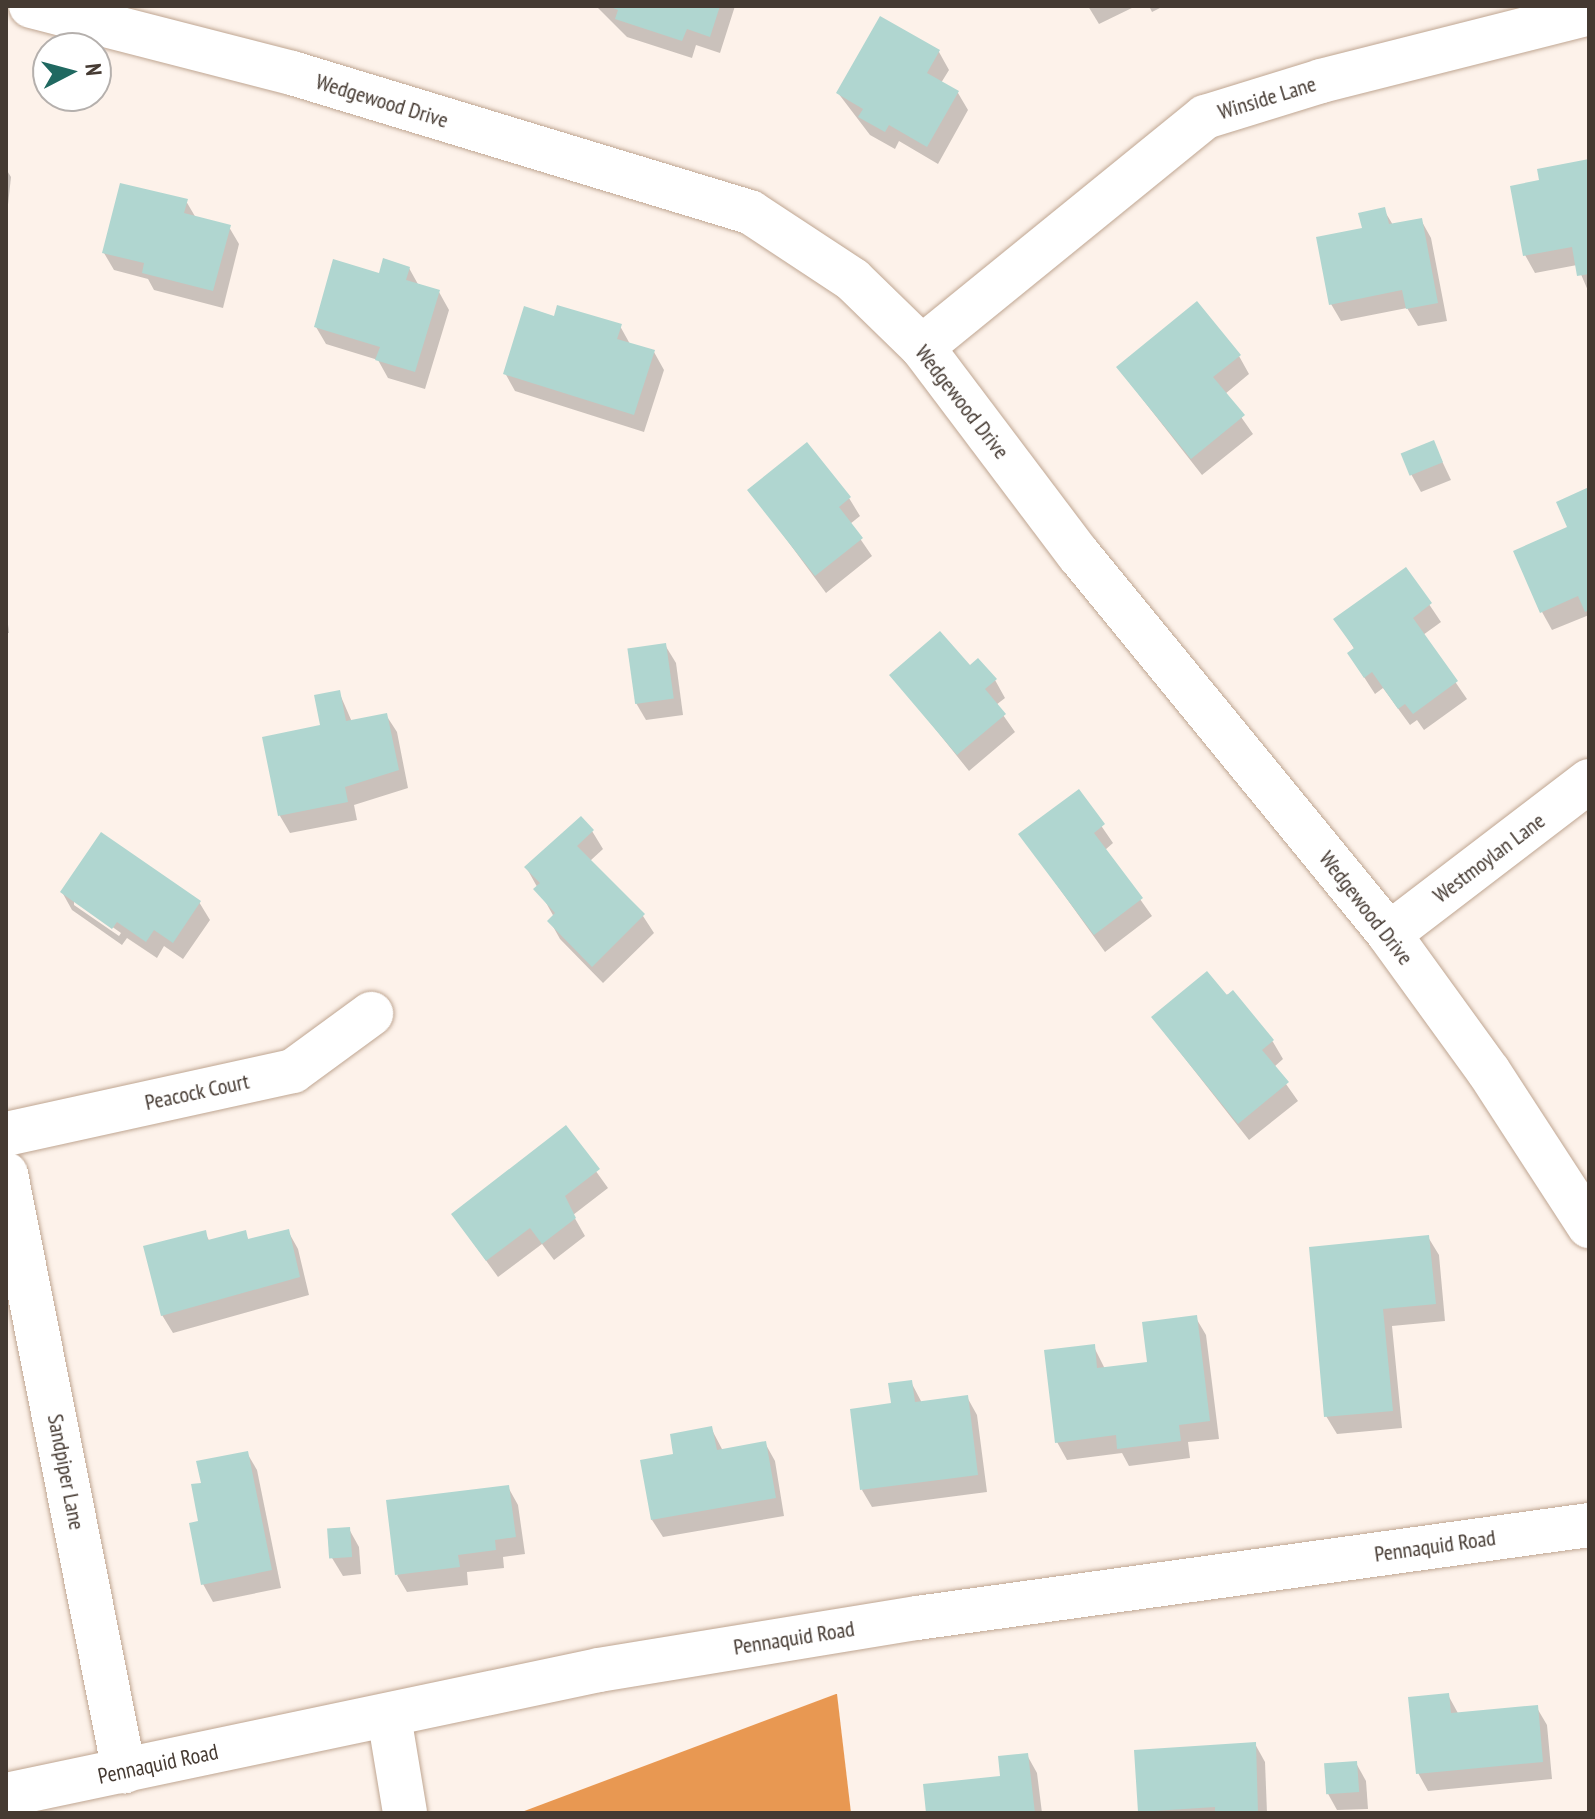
<!DOCTYPE html>
<html>
<head>
<meta charset="utf-8">
<style>
	body { margin:0 }
	#map { position:relative; width:1595px; height:1819px; overflow:hidden; background:#fdf2ea; font-family:"PT Sans Narrow",sans-serif }
	div>[style] { position:absolute }
	[style*='--x'] { left:calc(var(--x)*1px); top:calc(var(--y)*1px); width:calc(var(--w)*1px); rotate:calc(var(--a)*1deg) }
	.forest>* { inset:0; background:#e89852 }
	.shadow>* { inset:0; background:#0003 }
	.building>* { inset:0; background:#b0d6d0; transform-origin:0 0 }
	.roads { filter:drop-shadow(0 0 2px #bfa692) drop-shadow(0 0 2px #bfa692) }
	.minor>* { height:44px; margin:-22px; padding:0 22px; transform-origin:22px; border-radius:22px; background:#fff }
	span { translate:-50% -50%; white-space:nowrap; text-align:center; line-height:1.15; -webkit-text-stroke:6px #fff; paint-order:stroke }
	.street-label { font-size:22px; color:#453a32 }
	.frame { position:absolute; inset:0; border:8px solid #453a32; pointer-events:none }
	.north { position:absolute; left:32px; top:32px; width:80px; height:80px; box-sizing:border-box; background:#fff; border:2px solid #b5b0ad; border-radius:50%; rotate:84deg; font-size:22px; font-weight:700; line-height:32px; text-align:center; color:#453a32 }
	.north::after { content:''; display:block; margin:auto; width:28px; height:36px; background:#206961; clip-path:polygon(50% 0,100% 100%,50% 72%,0 100%) }
</style>
</head>
<body>
<div id="map">
	<div class="forest">
		<div style="clip-path:polygon(837px 1694px,851px 1813px,519px 1813px,836px 1694px)"></div>
	</div>
	<div class="shadow">
		<div style="clip-path:polygon(596px 6px,735px 6px,720px 53px,696px 45px,692px 58px,627px 37px)"></div>
		<div style="clip-path:polygon(1088px 6px,1136px 6px,1099px 24px)"></div>
		<div style="clip-path:polygon(1149px 6px,1164px 6px,1152px 12px)"></div>
		<div style="clip-path:polygon(881px 18px,939px 52px,949px 70px,941px 83px,958px 93px,968px 110px,938px 164px,899px 141px,895px 149px,870px 135px,838px 93px)"></div>
		<div style="clip-path:polygon(1589px 162px,1589px 293px,1577px 265px,1535px 273px,1525px 255px,1541px 182px)"></div>
		<div style="clip-path:polygon(6px 169px,11px 177px,6px 223px)"></div>
		<div style="clip-path:polygon(186px 201px,196px 218px,229px 227px,239px 244px,223px 308px,154px 290px,148px 279px,114px 270px,104px 253px)"></div>
		<div style="clip-path:polygon(1384px 210px,1393px 225px,1421px 220px,1431px 238px,1447px 321px,1418px 326px,1407px 308px,1341px 321px,1331px 304px,1364px 230px)"></div>
		<div style="clip-path:polygon(409px 268px,419px 286px,439px 292px,449px 310px,425px 389px,388px 378px,378px 360px,326px 344px,316px 327px,380px 275px)"></div>
		<div style="clip-path:polygon(555px 318px,620px 326px,630px 344px,654px 352px,664px 370px,644px 432px,515px 391px,505px 373px)"></div>
		<div style="clip-path:polygon(1239px 356px,1249px 374px,1225px 394px,1253px 434px,1202px 475px,1118px 368px)"></div>
		<div style="clip-path:polygon(1433px 442px,1451px 480px,1421px 492px,1411px 474px)"></div>
		<div style="clip-path:polygon(807px 445px,849px 498px,860px 516px,850px 524px,872px 556px,826px 593px,750px 490px)"></div>
		<div style="clip-path:polygon(1589px 489px,1589px 615px,1552px 630px,1542px 612px)"></div>
		<div style="clip-path:polygon(1406px 570px,1441px 622px,1423px 635px,1467px 699px,1424px 730px,1417px 720px,1410px 725px,1383px 688px,1375px 694px,1349px 654px,1355px 650px,1336px 620px)"></div>
		<div style="clip-path:polygon(6px 607px,9px 633px,6px 633px)"></div>
		<div style="clip-path:polygon(665px 645px,676px 663px,683px 715px,646px 720px,636px 703px)"></div>
		<div style="clip-path:polygon(969px 668px,995px 680px,1005px 698px,996px 705px,1015px 732px,969px 771px,892px 675px)"></div>
		<div style="clip-path:polygon(339px 692px,352px 722px,386px 715px,397px 732px,408px 788px,354px 805px,357px 820px,290px 833px,280px 816px,264px 739px,323px 727px)"></div>
		<div style="clip-path:polygon(1078px 792px,1113px 843px,1105px 850px,1152px 916px,1105px 952px,1021px 835px)"></div>
		<div style="clip-path:polygon(592px 831px,603px 849px,590px 861px,643px 916px,654px 933px,603px 983px,560px 939px,550px 921px,554px 917px,526px 867px)"></div>
		<div style="clip-path:polygon(evenodd,62px 892px,199px 902px,210px 920px,183px 959px,164px 946px,157px 958px,127px 938px,122px 945px,72px 910px,62px 892px,74px 900px,121px 933px,119px 936px,74px 905px,74px 900px)"></div>
		<div style="clip-path:polygon(1232px 993px,1273px 1042px,1283px 1059px,1274px 1067px,1298px 1101px,1249px 1140px,1153px 1018px)"></div>
		<div style="clip-path:polygon(565px 1128px,608px 1188px,573px 1215px,585px 1236px,554px 1260px,542px 1244px,498px 1277px,453px 1215px)"></div>
		<div style="clip-path:polygon(288px 1231px,298px 1249px,309px 1295px,173px 1333px,162px 1315px,205px 1233px,210px 1242px,245px 1233px,249px 1241px)"></div>
		<div style="clip-path:polygon(1428px 1237px,1439px 1255px,1445px 1321px,1392px 1326px,1402px 1428px,1337px 1434px,1326px 1416px,1311px 1248px)"></div>
		<div style="clip-path:polygon(1196px 1318px,1206px 1335px,1219px 1439px,1188px 1442px,1190px 1458px,1129px 1466px,1122px 1453px,1067px 1460px,1057px 1442px,1094px 1347px,1105px 1369px,1149px 1363px)"></div>
		<div style="clip-path:polygon(911px 1382px,922px 1403px,967px 1397px,977px 1415px,987px 1492px,872px 1507px,862px 1490px)"></div>
		<div style="clip-path:polygon(711px 1428px,723px 1451px,765px 1443px,775px 1461px,784px 1516px,663px 1537px,652px 1520px,676px 1456px)"></div>
		<div style="clip-path:polygon(247px 1453px,257px 1470px,281px 1588px,213px 1602px,203px 1584px,203px 1484px)"></div>
		<div style="clip-path:polygon(508px 1487px,518px 1505px,525px 1554px,503px 1557px,504px 1568px,467px 1572px,468px 1585px,407px 1592px,397px 1575px)"></div>
		<div style="clip-path:polygon(349px 1529px,359px 1547px,361px 1574px,343px 1576px,332px 1558px)"></div>
		<div style="clip-path:polygon(1448px 1695px,1459px 1715px,1537px 1708px,1547px 1725px,1552px 1779px,1428px 1791px,1418px 1773px)"></div>
		<div style="clip-path:polygon(1255px 1744px,1265px 1762px,1267px 1813px,1140px 1813px)"></div>
		<div style="clip-path:polygon(1027px 1755px,1037px 1773px,1042px 1813px,929px 1813px,1002px 1778px)"></div>
		<div style="clip-path:polygon(1356px 1763px,1366px 1781px,1368px 1809px,1337px 1810px,1327px 1792px)"></div>
	</div>
	<div class="building">
		<div style="clip-path:polygon(608px 6px,720px 6px,710px 37px,687px 29px,682px 41px,615px 19px,618px 10px)"></div>
		<div style="clip-path:polygon(880px 16px,940px 50px,927px 73px,959px 91px,927px 147px,889px 125px,885px 132px,858px 117px,863px 109px,836px 93px)"></div>
		<div style="clip-path:polygon(1589px 159px,1589px 274px,1577px 276px,1572px 247px,1523px 256px,1510px 186px,1539px 180px,1537px 169px)"></div>
		<div style="clip-path:polygon(120px 183px,188px 199px,184px 213px,231px 225px,213px 291px,142px 273px,144px 263px,102px 253px)"></div>
		<div style="clip-path:polygon(1385px 207px,1389px 224px,1422px 218px,1438px 303px,1406px 309px,1402px 290px,1329px 305px,1316px 237px,1362px 228px,1358px 213px)"></div>
		<div style="clip-path:polygon(383px 258px,410px 267px,406px 280px,440px 290px,415px 372px,375px 360px,380px 347px,314px 327px,333px 259px,379px 273px)"></div>
		<div style="clip-path:polygon(1197px 301px,1241px 355px,1213px 377px,1245px 415px,1191px 459px,1116px 367px)"></div>
		<div style="clip-path:polygon(557px 305px,622px 324px,617px 339px,655px 350px,634px 415px,503px 374px,524px 306px,554px 316px)"></div>
		<div style="left:1434px;top:440px;width:24px;height:36px;rotate:68deg"></div>
		<div style="clip-path:polygon(807px 442px,851px 497px,839px 507px,863px 538px,815px 576px,747px 490px)"></div>
		<div style="clip-path:polygon(1589px 487px,1589px 610px,1585px 612px,1578px 596px,1540px 613px,1513px 551px,1567px 527px,1556px 502px)"></div>
		<div style="clip-path:polygon(1406px 567px,1432px 603px,1413px 618px,1458px 681px,1413px 714px,1405px 704px,1398px 709px,1372px 672px,1364px 678px,1347px 653px,1354px 648px,1333px 619px)"></div>
		<div style="clip-path:polygon(940px 631px,970px 665px,978px 658px,997px 679px,985px 689px,1006px 714px,957px 755px,889px 675px)"></div>
		<div style="left:666px;top:643px;width:56px;height:39px;rotate:82deg"></div>
		<div style="clip-path:polygon(340px 690px,346px 721px,387px 713px,399px 770px,345px 787px,348px 802px,278px 816px,262px 737px,320px 725px,314px 695px)"></div>
		<div style="clip-path:polygon(1079px 789px,1105px 824px,1094px 833px,1143px 898px,1094px 935px,1018px 834px)"></div>
		<div style="clip-path:polygon(581px 816px,594px 830px,577px 846px,645px 914px,592px 967px,547px 921px,555px 913px,533px 889px,540px 883px,524px 867px)"></div>
		<div style="clip-path:polygon(101px 832px,201px 901px,173px 943px,154px 930px,146px 942px,117px 922px,112px 929px,60px 892px)"></div>
		<div style="clip-path:polygon(1207px 971px,1227px 995px,1233px 990px,1274px 1040px,1262px 1050px,1289px 1082px,1238px 1124px,1151px 1017px)"></div>
		<div style="clip-path:polygon(566px 1125px,600px 1169px,565px 1196px,576px 1218px,542px 1244px,530px 1228px,486px 1261px,451px 1214px)"></div>
		<div style="clip-path:polygon(289px 1229px,300px 1277px,161px 1316px,143px 1246px,206px 1230px,208px 1240px,246px 1230px,248px 1239px)"></div>
		<div style="clip-path:polygon(1429px 1235px,1436px 1304px,1383px 1309px,1393px 1411px,1324px 1417px,1309px 1247px)"></div>
		<div style="clip-path:polygon(1197px 1315px,1210px 1421px,1179px 1425px,1181px 1441px,1117px 1449px,1116px 1435px,1055px 1443px,1044px 1350px,1095px 1344px,1097px 1368px,1147px 1362px,1142px 1322px)"></div>
		<div style="clip-path:polygon(912px 1380px,915px 1402px,968px 1395px,978px 1475px,860px 1490px,850px 1409px,891px 1403px,888px 1383px)"></div>
		<div style="clip-path:polygon(712px 1426px,717px 1450px,766px 1441px,776px 1498px,651px 1520px,640px 1460px,673px 1454px,670px 1434px)"></div>
		<div style="clip-path:polygon(248px 1451px,272px 1570px,201px 1585px,189px 1523px,198px 1521px,191px 1484px,201px 1483px,196px 1461px)"></div>
		<div style="clip-path:polygon(509px 1485px,516px 1537px,495px 1540px,496px 1550px,458px 1555px,460px 1567px,395px 1575px,386px 1500px)"></div>
		<div style="left:350px;top:1527px;width:30px;height:23px;rotate:86deg"></div>
		<div style="clip-path:polygon(1449px 1693px,1451px 1713px,1538px 1705px,1543px 1762px,1416px 1774px,1408px 1697px)"></div>
		<div style="clip-path:polygon(1256px 1742px,1258px 1813px,1215px 1813px,1215px 1807px,1138px 1812px,1134px 1750px)"></div>
		<div style="clip-path:polygon(1028px 1753px,1035px 1813px,926px 1813px,923px 1784px,1000px 1776px,998px 1756px)"></div>
		<div style="left:1357px;top:1761px;width:31px;height:33px;rotate:86deg"></div>
	</div>
	<div class="roads">
		<div class="minor">
			<div style="--x:31;--y:6;--w:269;--a:14.4"></div>
			<div style="--x:292;--y:73;--w:479;--a:16.9"></div>
			<div style="--x:750;--y:212;--w:123;--a:33.4"></div>
			<div style="--x:853;--y:280;--w:96;--a:44.2"></div>
			<div style="--x:922;--y:347;--w:261;--a:53"></div>
			<div style="--x:1079;--y:555;--w:490;--a:50.7"></div>
			<div style="--x:1389;--y:934;--w:170;--a:54.1"></div>
			<div style="--x:1489;--y:1072;--w:184;--a:57"></div>
			<div style="--x:922;--y:347;--w:365;--a:-39.1"></div>
			<div style="--x:1205;--y:117;--w:121;--a:-17.2"></div>
			<div style="--x:1321;--y:81;--w:276;--a:-14.2"></div>
			<div style="--x:1389;--y:934;--w:252;--a:-37.4"></div>
			<div style="--x:6;--y:1134;--w:294;--a:-12.4"></div>
			<div style="--x:293;--y:1071;--w:97;--a:-36.2"></div>
			<div style="--x:6;--y:1174;--w:609;--a:78.82"></div>
			<div style="--x:389;--y:1716;--w:98;--a:80.6"></div>
			<div style="--x:6;--y:1795;--w:606;--a:-11.9"></div>
			<div style="--x:599;--y:1670;--w:322;--a:-9.3"></div>
			<div style="--x:917;--y:1618;--w:678;--a:-7.88"></div>
		</div>
	</div>
	<div class="street-label">
		<span style="left:1267px;top:98px;rotate:-17deg">Winside Lane</span>
		<span style="left:382px;top:101px;rotate:17deg">Wedgewood Drive</span>
		<span style="left:962px;top:402px;rotate:52deg">Wedgewood Drive</span>
		<span style="left:1489px;top:858px;rotate:-37deg">Westmoylan Lane</span>
		<span style="left:1366px;top:908px;rotate:52deg">Wedgewood Drive</span>
		<span style="left:197px;top:1092px;rotate:-12deg">Peacock Court</span>
		<span style="left:66px;top:1472px;rotate:79deg">Sandpiper Lane</span>
		<span style="left:1435px;top:1546px;rotate:-8deg">Pennaquid Road</span>
		<span style="left:794px;top:1638px;rotate:-9deg">Pennaquid Road</span>
		<span style="left:158px;top:1764px;rotate:-12deg">Pennaquid Road</span>
	</div>
	<div class="frame"></div>
	<div class="north">N</div>
</div>
</body>
</html>
